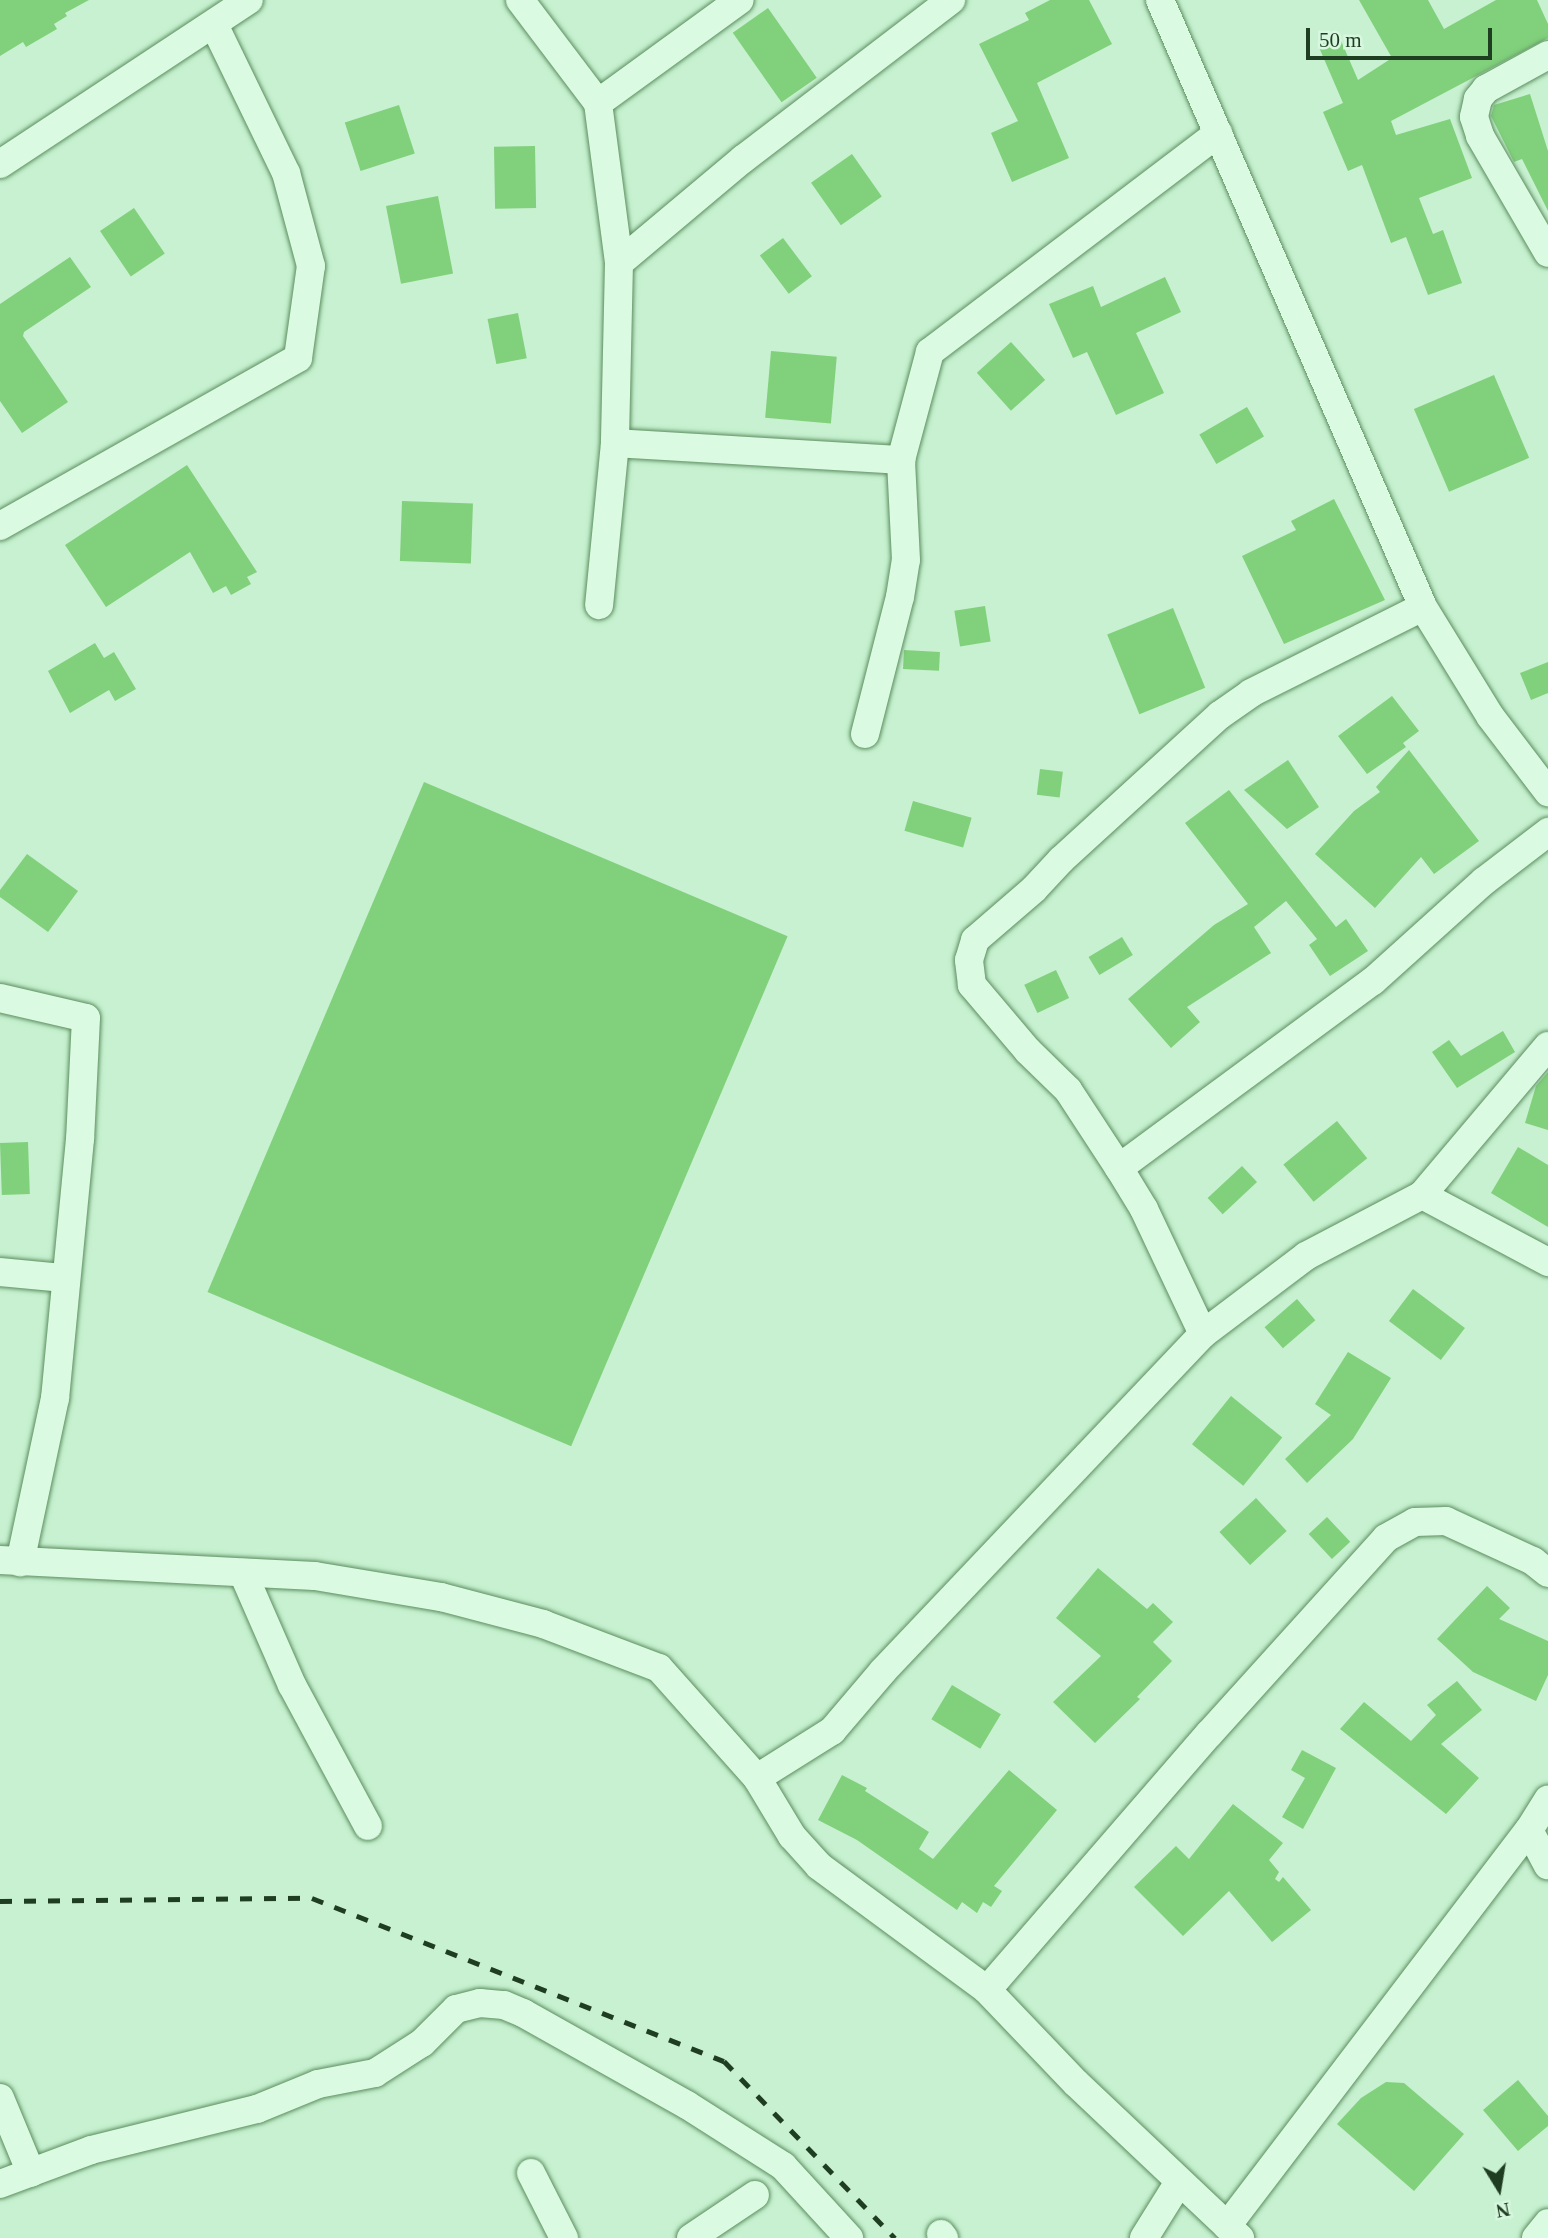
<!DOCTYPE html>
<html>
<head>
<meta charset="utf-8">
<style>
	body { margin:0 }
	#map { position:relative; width:1548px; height:2238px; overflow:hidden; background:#c7f1d0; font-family:Georgia,serif }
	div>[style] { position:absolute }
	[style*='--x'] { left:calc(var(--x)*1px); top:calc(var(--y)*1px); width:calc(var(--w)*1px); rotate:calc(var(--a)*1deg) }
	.building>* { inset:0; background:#81d07c; transform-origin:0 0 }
	.roads { filter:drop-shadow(0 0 2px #5b8e5e) drop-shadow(0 0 2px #5b8e5e) }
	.minor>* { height:28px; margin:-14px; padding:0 14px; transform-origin:14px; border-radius:14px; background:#dbfae2 }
	.rail>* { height:5px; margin-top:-2.5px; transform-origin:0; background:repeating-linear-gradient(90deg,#1f3d20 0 12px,transparent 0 24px) }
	span { translate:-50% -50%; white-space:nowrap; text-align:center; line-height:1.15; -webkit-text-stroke:7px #d7f7df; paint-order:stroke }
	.north { position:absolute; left:1464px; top:2154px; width:70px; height:70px; -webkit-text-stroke:5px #d7f7df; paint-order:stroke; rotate:169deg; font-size:19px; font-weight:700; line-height:28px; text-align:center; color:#1f3d20 }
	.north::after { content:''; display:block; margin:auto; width:24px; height:32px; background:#1f3d20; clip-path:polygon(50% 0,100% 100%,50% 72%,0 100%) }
	.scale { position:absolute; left:1306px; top:28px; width:186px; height:32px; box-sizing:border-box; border:4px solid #1f3d20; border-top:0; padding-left:9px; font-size:21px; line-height:24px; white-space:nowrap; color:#1f3d20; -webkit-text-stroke:5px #d7f7df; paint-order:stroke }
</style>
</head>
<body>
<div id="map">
	<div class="building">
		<div style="clip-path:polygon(0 0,89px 0,65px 13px,67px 16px,54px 24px,57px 29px,26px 47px,23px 42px,0 56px)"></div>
		<div style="clip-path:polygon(1050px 0,1089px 0,1112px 44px,1037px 83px,1069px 158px,1012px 182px,991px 133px,1018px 121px,979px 44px,1029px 20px,1025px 13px)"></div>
		<div style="clip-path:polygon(1359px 0,1428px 0,1444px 29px,1496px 0,1537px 0,1548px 24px,1548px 38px,1391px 121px,1396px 135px,1450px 119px,1472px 178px,1419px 198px,1433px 234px,1443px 230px,1462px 283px,1428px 295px,1406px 237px,1391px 243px,1362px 165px,1348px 171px,1323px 112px,1343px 103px,1318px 45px,1339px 36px,1358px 80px,1392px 58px)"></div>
		<div style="left:768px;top:8px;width:85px;height:43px;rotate:55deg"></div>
		<div style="clip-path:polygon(1530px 94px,1548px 151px,1548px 211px,1522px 159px,1514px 162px,1491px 116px,1494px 105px)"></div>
		<div style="left:399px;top:105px;width:51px;height:57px;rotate:72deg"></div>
		<div style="left:535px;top:146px;width:62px;height:41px;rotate:89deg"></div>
		<div style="left:852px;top:154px;width:52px;height:50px;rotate:55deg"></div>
		<div style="left:438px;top:196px;width:79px;height:53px;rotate:79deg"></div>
		<div style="left:134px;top:208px;width:55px;height:41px;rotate:56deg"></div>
		<div style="left:783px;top:238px;width:48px;height:29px;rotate:53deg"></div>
		<div style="clip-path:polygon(70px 257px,91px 287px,24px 332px,23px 336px,68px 402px,22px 433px,0 401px,0 304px)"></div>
		<div style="clip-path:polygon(1165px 277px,1181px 312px,1136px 333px,1164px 393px,1116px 415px,1087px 352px,1073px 358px,1049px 304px,1093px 286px,1101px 307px)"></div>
		<div style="left:518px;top:313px;width:46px;height:31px;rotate:79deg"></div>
		<div style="left:1011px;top:342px;width:51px;height:46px;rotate:48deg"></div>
		<div style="left:771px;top:351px;width:66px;height:67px;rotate:5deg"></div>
		<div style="left:1494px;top:375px;width:90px;height:87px;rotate:67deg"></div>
		<div style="left:1247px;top:407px;width:34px;height:55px;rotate:60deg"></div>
		<div style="clip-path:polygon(187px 465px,257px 572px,247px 577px,251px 584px,231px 595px,226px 586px,213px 593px,190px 552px,106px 607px,65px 545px)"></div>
		<div style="clip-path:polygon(1334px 499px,1385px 600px,1284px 644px,1242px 556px,1296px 530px,1291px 521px)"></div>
		<div style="left:402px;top:501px;width:71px;height:60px;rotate:2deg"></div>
		<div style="left:985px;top:606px;width:36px;height:31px;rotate:81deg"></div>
		<div style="left:1173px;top:608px;width:86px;height:71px;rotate:68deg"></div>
		<div style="clip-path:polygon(95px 643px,104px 658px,114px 652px,136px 689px,115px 701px,109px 690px,70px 713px,48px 671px)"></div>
		<div style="left:904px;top:650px;width:36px;height:19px;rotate:3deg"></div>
		<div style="clip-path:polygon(1548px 662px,1548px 693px,1531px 700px,1520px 673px)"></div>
		<div style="clip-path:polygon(1392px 696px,1419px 731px,1403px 743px,1406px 747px,1367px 774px,1338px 736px)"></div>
		<div style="clip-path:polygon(1409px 750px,1479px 841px,1434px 874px,1421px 857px,1375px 908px,1315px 854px,1354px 811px,1380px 792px,1376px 787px)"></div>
		<div style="clip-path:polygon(1288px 760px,1319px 807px,1287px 829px,1244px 790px)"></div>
		<div style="left:1040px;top:769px;width:23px;height:26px;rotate:7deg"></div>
		<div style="left:424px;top:782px;width:395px;height:554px;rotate:23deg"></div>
		<div style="clip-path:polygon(1229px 790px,1336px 927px,1346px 919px,1368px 951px,1330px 976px,1309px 945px,1317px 939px,1286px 901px,1254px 927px,1271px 953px,1187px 1007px,1200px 1022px,1171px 1048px,1128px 999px,1214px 925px,1248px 904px,1185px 823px)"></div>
		<div style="left:913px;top:801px;width:61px;height:31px;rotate:16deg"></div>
		<div style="clip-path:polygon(27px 854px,78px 891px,48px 932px,0 897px,0 890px)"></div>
		<div style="left:1122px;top:937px;width:21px;height:39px;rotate:59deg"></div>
		<div style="left:1056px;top:970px;width:31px;height:35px;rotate:65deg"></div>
		<div style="clip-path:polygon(1503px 1031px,1515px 1052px,1457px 1088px,1432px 1052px,1449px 1040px,1461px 1056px)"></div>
		<div style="clip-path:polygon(1548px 1072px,1548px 1130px,1525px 1123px,1536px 1086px)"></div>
		<div style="left:1337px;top:1121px;width:48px;height:69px;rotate:51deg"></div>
		<div style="left:28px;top:1142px;width:52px;height:28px;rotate:88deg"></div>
		<div style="clip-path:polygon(1518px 1147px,1548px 1165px,1548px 1227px,1491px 1193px)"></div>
		<div style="left:1242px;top:1166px;width:22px;height:47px;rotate:47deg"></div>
		<div style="left:1413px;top:1289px;width:65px;height:40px;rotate:37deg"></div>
		<div style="left:1297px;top:1299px;width:28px;height:43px;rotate:49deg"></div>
		<div style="clip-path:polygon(1348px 1352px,1391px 1378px,1353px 1439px,1307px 1483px,1285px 1459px,1331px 1415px,1315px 1404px)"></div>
		<div style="left:1231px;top:1396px;width:66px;height:62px;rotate:39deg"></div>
		<div style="left:1256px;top:1498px;width:45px;height:50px;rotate:47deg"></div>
		<div style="left:1327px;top:1517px;width:34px;height:25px;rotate:47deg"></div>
		<div style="clip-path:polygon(1098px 1568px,1147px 1609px,1153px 1603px,1173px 1622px,1153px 1642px,1172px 1661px,1137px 1697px,1140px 1699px,1095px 1743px,1053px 1702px,1101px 1656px,1056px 1618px)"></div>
		<div style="clip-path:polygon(1487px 1586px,1510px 1608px,1499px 1619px,1548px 1641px,1548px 1675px,1536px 1701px,1473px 1672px,1437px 1639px)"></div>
		<div style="clip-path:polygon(1457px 1681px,1482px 1710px,1441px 1744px,1479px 1778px,1446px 1814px,1340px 1729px,1364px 1702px,1411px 1741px,1436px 1715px,1427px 1705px)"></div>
		<div style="left:952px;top:1685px;width:57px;height:40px;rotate:31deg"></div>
		<div style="clip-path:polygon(1302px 1750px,1336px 1768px,1303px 1829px,1282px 1817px,1305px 1778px,1291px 1770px)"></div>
		<div style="clip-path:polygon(1009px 1770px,1057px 1810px,994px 1886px,1002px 1891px,991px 1907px,983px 1902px,977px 1913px,962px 1902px,957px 1910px,857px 1840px,818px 1820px,842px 1775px,867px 1788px,865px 1791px,929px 1832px,919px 1849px,933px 1859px)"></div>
		<div style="clip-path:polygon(1233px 1804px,1283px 1843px,1269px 1860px,1279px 1872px,1275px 1879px,1279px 1882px,1283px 1877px,1311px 1910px,1272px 1942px,1229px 1891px,1183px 1936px,1134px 1887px,1176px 1846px,1189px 1859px)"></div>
		<div style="clip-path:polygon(1518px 2080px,1548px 2116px,1548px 2126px,1518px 2151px,1483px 2110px)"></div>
		<div style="clip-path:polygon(1386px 2082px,1404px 2083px,1464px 2134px,1414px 2191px,1337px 2124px,1361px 2098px)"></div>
	</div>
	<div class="roads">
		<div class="minor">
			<div style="--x:520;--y:0;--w:129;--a:52.9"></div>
			<div style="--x:598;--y:103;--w:161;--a:82.5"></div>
			<div style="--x:619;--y:263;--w:180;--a:91.3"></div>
			<div style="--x:615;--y:443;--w:163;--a:95.6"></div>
			<div style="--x:1160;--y:0;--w:662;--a:66.57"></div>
			<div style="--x:1423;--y:607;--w:128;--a:58.4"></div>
			<div style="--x:1490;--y:716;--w:96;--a:52.7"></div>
			<div style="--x:1548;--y:55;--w:71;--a:151.3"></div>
			<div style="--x:1486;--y:89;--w:13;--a:129"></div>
			<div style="--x:1478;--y:99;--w:18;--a:103"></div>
			<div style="--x:1474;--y:117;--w:20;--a:72"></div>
			<div style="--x:1480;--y:136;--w:135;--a:59.8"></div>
			<div style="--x:598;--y:103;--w:175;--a:-36"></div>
			<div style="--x:0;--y:164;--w:298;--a:-33.4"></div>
			<div style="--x:619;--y:263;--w:162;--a:-40"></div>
			<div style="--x:743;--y:159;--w:262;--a:-37.4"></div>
			<div style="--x:615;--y:443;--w:287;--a:3.4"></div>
			<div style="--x:0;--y:526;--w:342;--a:-29.4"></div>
			<div style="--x:298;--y:358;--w:93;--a:-82"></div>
			<div style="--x:311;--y:266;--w:96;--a:-105"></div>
			<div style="--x:286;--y:173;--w:165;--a:-115.9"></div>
			<div style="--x:865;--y:734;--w:141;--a:-75.7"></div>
			<div style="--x:900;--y:597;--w:37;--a:-81"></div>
			<div style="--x:906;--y:560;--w:100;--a:-92.9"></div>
			<div style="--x:901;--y:460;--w:112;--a:-75"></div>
			<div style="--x:930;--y:352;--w:362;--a:-37.2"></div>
			<div style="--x:0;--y:998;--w:88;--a:13.1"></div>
			<div style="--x:86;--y:1018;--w:121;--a:92.8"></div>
			<div style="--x:80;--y:1139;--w:260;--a:95.5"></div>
			<div style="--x:55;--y:1398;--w:168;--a:102"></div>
			<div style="--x:1119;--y:1168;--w:93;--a:-123.2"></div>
			<div style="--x:1068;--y:1090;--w:56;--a:-135.7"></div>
			<div style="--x:1028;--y:1051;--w:87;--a:-130.3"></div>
			<div style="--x:972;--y:985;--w:25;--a:-97"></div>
			<div style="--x:969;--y:960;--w:21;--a:-73"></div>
			<div style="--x:975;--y:940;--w:78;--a:-40.8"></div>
			<div style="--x:1034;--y:889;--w:40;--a:-47"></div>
			<div style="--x:1061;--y:860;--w:215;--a:-42.4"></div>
			<div style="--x:1220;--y:715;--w:38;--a:-35"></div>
			<div style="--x:1251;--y:693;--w:192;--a:-26.6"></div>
			<div style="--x:1422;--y:1195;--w:195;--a:-49.8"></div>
			<div style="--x:0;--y:1272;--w:64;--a:5.4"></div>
			<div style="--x:1203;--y:1334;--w:138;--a:-115.3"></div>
			<div style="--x:1144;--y:1209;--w:48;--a:-121.4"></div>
			<div style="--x:1119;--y:1168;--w:315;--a:-36.4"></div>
			<div style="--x:1373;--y:981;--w:149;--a:-42"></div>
			<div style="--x:1484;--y:881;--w:81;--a:-37.4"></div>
			<div style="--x:0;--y:1560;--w:315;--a:2.9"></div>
			<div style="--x:315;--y:1576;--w:128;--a:9.5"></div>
			<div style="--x:441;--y:1597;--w:106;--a:14.8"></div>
			<div style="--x:543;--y:1624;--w:124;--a:20.8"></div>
			<div style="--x:659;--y:1668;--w:147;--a:48.3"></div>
			<div style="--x:757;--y:1778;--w:89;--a:-32.1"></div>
			<div style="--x:832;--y:1731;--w:79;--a:-49.6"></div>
			<div style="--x:883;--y:1671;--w:465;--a:-46.5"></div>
			<div style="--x:1203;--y:1334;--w:129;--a:-37.1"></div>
			<div style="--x:1306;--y:1256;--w:131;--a:-27.7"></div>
			<div style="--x:1422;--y:1195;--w:143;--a:28"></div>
			<div style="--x:243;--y:1573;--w:122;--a:66.4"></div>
			<div style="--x:292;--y:1685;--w:160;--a:61.7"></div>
			<div style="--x:757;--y:1778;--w:68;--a:58.9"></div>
			<div style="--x:792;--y:1836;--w:40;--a:48"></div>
			<div style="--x:819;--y:1866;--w:209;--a:36.4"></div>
			<div style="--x:987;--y:1990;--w:129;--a:46.3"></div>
			<div style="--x:1076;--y:2083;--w:226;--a:43.4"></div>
			<div style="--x:1529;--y:1830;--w:40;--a:62"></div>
			<div style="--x:987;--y:1990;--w:339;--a:-49.1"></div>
			<div style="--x:1209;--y:1734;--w:264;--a:-47.9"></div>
			<div style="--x:1386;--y:1538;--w:33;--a:-29"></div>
			<div style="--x:1415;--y:1522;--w:31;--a:-2"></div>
			<div style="--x:1446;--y:1521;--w:96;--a:24.7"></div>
			<div style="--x:1533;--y:1561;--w:19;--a:39"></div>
			<div style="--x:0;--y:2098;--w:81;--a:67.5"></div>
			<div style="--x:531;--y:2173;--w:73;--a:63.1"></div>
			<div style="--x:0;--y:2184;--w:97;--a:-20.5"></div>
			<div style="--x:91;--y:2150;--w:171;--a:-13.9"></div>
			<div style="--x:257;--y:2109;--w:66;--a:-22.3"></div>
			<div style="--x:318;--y:2084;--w:58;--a:-10.9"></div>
			<div style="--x:375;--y:2073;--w:56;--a:-32.6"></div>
			<div style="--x:422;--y:2043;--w:48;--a:-45"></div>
			<div style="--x:456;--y:2009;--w:25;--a:-14"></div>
			<div style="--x:480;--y:2003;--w:24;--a:5"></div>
			<div style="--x:504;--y:2005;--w:21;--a:23"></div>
			<div style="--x:523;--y:2013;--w:188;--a:29.3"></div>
			<div style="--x:687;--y:2105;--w:114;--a:32.4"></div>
			<div style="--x:783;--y:2166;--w:98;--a:47.5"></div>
			<div style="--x:1227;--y:2226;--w:498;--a:-52.7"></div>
			<div style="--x:1529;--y:1830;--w:36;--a:-58"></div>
			<div style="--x:941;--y:2234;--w:5;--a:53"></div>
			<div style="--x:691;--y:2238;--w:77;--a:-33.9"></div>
			<div style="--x:1144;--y:2238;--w:66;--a:-58"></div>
			<div style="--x:1536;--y:2238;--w:19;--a:-51"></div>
		</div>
	</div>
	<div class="rail">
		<div style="--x:0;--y:1901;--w:312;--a:-0.6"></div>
		<div style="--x:312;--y:1898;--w:443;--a:21.6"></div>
		<div style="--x:724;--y:2061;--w:246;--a:46"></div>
	</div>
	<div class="north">N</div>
	<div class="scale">50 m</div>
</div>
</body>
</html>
